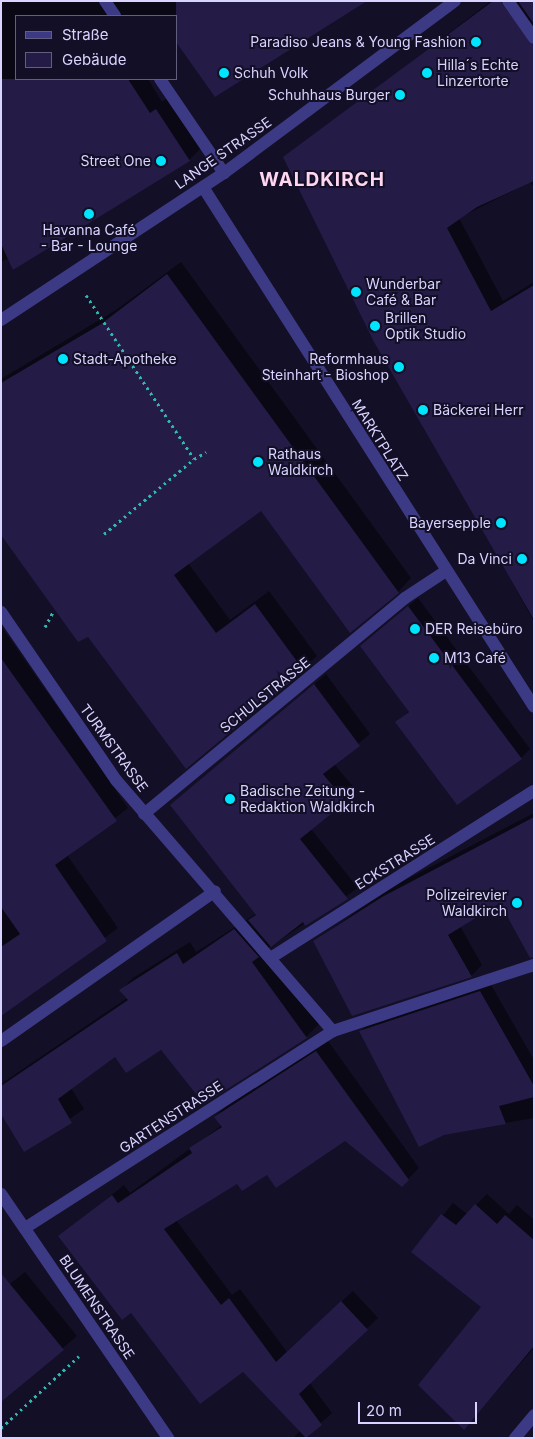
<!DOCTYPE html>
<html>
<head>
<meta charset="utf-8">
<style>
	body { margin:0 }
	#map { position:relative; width:535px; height:1439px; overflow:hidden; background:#130f26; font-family:Inter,sans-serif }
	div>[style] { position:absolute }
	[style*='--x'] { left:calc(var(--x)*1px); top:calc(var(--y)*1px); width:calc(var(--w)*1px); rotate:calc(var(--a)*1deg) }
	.shadow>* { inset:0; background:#0007 }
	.building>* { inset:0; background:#241b47 }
	.path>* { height:3px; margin-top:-1.5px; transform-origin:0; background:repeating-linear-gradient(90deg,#2fb8b0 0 2.5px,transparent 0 6.5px) }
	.minor>* { height:12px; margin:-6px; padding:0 6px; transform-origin:6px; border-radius:6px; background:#3d3a85 }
	.dots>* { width:14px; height:14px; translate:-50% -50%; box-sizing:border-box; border:2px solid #130f26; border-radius:50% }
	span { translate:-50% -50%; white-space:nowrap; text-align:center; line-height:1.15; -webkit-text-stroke:4px #130f26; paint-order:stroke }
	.poi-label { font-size:14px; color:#d9d4ff }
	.right { translate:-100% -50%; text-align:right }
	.left { translate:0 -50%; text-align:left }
	.street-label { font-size:14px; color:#d9d4ff }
	.district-label { font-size:19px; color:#ffd6f0; font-weight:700; letter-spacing:1px }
	.frame { position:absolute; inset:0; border:2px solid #d9d4ff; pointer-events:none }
	.legend { position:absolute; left:15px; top:15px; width:162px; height:65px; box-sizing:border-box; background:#130f26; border:1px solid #625e7d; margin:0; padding:6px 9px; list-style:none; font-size:15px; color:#d9d4ff }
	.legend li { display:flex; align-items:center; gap:10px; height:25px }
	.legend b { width:25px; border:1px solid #625e7d }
	.scale { position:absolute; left:358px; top:1402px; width:119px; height:22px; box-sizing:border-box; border:2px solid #d9d4ff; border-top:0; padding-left:6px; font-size:15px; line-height:18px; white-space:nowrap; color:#d9d4ff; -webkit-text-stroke:4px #130f26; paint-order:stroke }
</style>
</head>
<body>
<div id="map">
	<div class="shadow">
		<div style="clip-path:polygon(1px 1px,364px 1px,176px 16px,16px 16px,16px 79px,148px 79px,162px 102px,168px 97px,201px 148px,189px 160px,1px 262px)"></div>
		<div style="clip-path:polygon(491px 1px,499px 1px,505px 10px,518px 2px,534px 1px,534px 188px,530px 182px,459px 218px,503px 301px,534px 282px,534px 622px,327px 246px,285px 158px)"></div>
		<div style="clip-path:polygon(181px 262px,411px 578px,398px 592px,262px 509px,188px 563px,230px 620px,269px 591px,317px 656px,186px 767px,1px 510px,1px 379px,116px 310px)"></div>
		<div style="clip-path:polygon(418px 598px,530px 749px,521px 758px,397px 722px,409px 711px,362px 646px)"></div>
		<div style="clip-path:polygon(1px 626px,128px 808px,67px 855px,118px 928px,1px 1014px)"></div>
		<div style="clip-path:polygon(326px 674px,370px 734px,334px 764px,356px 790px,311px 829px,358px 888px,265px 950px,319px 1024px,306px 1037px,115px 1055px,71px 1088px,84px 1109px,24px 1150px,1px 1112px,1px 1084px,127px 998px,121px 990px,133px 978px,190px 942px,196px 952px,257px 913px,171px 805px)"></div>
		<div style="clip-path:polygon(534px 813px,534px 954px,501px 901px,460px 926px,482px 965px,471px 976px,352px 1015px,314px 941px,394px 886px)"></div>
		<div style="clip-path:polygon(490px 983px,534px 1060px,534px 1118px,443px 1134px,361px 1031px,370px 1022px)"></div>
		<div style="clip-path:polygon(328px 1041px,419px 1168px,402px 1185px,345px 1139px,237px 1182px,176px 1220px,232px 1295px,240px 1289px,287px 1352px,353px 1291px,378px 1318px,309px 1382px,332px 1413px,307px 1435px,311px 1438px,293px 1438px,301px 1430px,243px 1370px,131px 1311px,60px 1236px,124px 1185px,130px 1193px,222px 1125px,215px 1117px,226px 1106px)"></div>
		<div style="clip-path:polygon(487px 1194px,509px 1214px,517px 1205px,534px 1220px,534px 1348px,464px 1428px,483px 1307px,413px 1252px,453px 1203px,467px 1214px)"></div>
		<div style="clip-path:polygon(25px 1272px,77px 1336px,1px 1400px,1px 1291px)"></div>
	</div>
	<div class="building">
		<div style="clip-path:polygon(176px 1px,367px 1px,215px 97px,176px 42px)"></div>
		<div style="clip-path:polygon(493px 1px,500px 1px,534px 46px,534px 181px,477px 207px,447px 228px,491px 311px,534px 285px,534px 620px,374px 342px,283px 157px)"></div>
		<div style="clip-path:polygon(518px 1px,534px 1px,534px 24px)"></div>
		<div style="clip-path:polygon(1px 79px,128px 79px,150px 113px,156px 109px,190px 161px,13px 270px,1px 244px)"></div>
		<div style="clip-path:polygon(167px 274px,399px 593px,350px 633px,261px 511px,174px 575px,216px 633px,255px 604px,304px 671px,186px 769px,88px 637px,78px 642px,1px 535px,1px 383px,101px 324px)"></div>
		<div style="clip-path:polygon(408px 606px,522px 759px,457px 805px,395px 722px,409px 712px,360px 646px)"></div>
		<div style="clip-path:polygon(1px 658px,117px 821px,55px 865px,107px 941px,1px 1016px,1px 947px,20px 934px,1px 907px)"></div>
		<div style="clip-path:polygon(314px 684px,360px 746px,323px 774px,346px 802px,300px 839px,348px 899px,305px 926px,303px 922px,271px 947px,248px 920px,256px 915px,170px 805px)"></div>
		<div style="clip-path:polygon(534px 817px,534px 957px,530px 958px,500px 903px,448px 935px,472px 977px,352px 1016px,313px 941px,382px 897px)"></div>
		<div style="clip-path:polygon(234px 929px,259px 957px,252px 962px,307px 1038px,204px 1104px,161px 1050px,126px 1073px,115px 1057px,58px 1099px,72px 1123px,24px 1152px,1px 1114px,1px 1086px,128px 1000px,119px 990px,177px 953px,183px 964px)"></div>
		<div style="clip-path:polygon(480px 991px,534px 1086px,534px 1097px,499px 1106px,506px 1124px,444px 1135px,419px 1147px,359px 1031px)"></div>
		<div style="clip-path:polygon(316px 1051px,409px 1180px,402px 1187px,345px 1141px,276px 1188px,267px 1175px,242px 1191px,237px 1184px,164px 1229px,221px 1305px,229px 1298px,276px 1362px,341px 1301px,368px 1330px,299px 1394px,322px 1425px,306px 1438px,243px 1372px,200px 1404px,131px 1313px,122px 1320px,58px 1236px,112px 1195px,118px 1203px,192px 1153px,189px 1148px,222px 1127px,214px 1117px)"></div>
		<div style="clip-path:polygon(475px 1204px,497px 1224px,505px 1215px,534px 1240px,534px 1346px,464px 1430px,418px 1385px,481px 1307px,411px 1252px,441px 1214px,456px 1225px)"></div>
		<div style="clip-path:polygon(1px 1273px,64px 1350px,1px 1402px)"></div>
	</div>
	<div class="path">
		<div style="--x:86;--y:295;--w:196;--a:56.6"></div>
		<div style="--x:194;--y:459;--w:14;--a:-30"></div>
		<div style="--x:104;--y:534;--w:117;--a:-39.8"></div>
		<div style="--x:45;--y:627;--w:19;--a:-62"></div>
		<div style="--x:1;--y:1428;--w:106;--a:-42.7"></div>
	</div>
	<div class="minor">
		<div style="--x:105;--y:1;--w:18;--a:56"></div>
		<div style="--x:508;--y:1;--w:45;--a:54.9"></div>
		<div style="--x:160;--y:79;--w:114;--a:55.8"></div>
		<div style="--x:203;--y:187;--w:616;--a:57.52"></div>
		<div style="--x:1;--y:320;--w:267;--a:-33.4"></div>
		<div style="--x:224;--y:173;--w:288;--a:-36.7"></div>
		<div style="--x:1;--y:612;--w:204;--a:55.6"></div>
		<div style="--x:116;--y:780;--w:332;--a:49.2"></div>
		<div style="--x:333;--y:1031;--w:366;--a:147.4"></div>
		<div style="--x:144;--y:814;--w:339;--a:-39.6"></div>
		<div style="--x:405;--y:598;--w:49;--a:-33.4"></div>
		<div style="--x:272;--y:957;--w:310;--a:-32.4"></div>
		<div style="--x:333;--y:1031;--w:212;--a:-18.2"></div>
		<div style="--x:1;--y:1041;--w:261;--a:-35"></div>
		<div style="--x:1;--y:1194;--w:296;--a:55.6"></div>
		<div style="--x:515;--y:1438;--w:30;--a:-50"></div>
	</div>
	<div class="dots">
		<div style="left:476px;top:42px;background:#00e5ff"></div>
		<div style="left:224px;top:73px;background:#00e5ff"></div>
		<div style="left:427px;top:73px;background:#00e5ff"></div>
		<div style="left:400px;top:95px;background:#00e5ff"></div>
		<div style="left:161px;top:161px;background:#00e5ff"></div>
		<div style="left:89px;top:214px;background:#00e5ff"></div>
		<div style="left:356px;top:292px;background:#00e5ff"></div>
		<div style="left:375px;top:326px;background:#00e5ff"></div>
		<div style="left:63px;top:359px;background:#00e5ff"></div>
		<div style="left:399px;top:367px;background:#00e5ff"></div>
		<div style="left:423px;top:410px;background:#00e5ff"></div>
		<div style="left:258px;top:462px;background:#00e5ff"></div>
		<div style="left:501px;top:523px;background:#00e5ff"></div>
		<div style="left:522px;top:559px;background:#00e5ff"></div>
		<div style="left:415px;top:629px;background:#00e5ff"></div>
		<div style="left:434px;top:658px;background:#00e5ff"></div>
		<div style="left:230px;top:799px;background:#00e5ff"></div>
		<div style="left:517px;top:903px;background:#00e5ff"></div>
	</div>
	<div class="poi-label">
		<span class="right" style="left:466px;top:42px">Paradiso Jeans &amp; Young Fashion</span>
		<span class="left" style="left:437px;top:73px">Hilla´s Echte<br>Linzertorte</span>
		<span class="left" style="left:234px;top:73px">Schuh Volk</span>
		<span class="right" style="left:390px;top:95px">Schuhhaus Burger</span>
		<span class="right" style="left:151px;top:161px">Street One</span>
		<span style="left:89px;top:238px">Havanna Café<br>- Bar - Lounge</span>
		<span class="left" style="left:366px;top:292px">Wunderbar<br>Café &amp; Bar</span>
		<span class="left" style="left:385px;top:326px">Brillen<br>Optik Studio</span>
		<span class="left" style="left:73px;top:359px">Stadt-Apotheke</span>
		<span class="right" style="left:389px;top:367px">Reformhaus<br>Steinhart - Bioshop</span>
		<span class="left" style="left:433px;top:410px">Bäckerei Herr</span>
		<span class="left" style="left:268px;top:462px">Rathaus<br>Waldkirch</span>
		<span class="right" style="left:491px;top:523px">Bayersepple</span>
		<span class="right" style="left:512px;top:559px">Da Vinci</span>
		<span class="left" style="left:425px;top:629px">DER Reisebüro</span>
		<span class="left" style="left:444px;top:658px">M13 Café</span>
		<span class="left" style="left:240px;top:799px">Badische Zeitung -<br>Redaktion Waldkirch</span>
		<span class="right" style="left:507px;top:903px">Polizeirevier<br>Waldkirch</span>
	</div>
	<div class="street-label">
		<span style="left:223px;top:153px;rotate:-35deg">LANGE STRASSE</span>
		<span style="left:380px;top:440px;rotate:58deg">MARKTPLATZ</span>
		<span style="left:265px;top:695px;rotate:-39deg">SCHULSTRASSE</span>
		<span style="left:114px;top:748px;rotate:54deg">TURMSTRASSE</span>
		<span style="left:395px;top:862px;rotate:-32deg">ECKSTRASSE</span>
		<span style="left:171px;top:1117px;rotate:-33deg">GARTENSTRASSE</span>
		<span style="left:97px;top:1307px;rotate:56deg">BLUMENSTRASSE</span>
	</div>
	<div class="district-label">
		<span style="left:322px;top:180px">WALDKIRCH</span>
	</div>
	<div class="frame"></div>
	<ul class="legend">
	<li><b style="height:6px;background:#3d3a85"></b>Straße</li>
	<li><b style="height:14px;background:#241b47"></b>Gebäude</li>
	</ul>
	<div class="scale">20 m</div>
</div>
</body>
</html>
